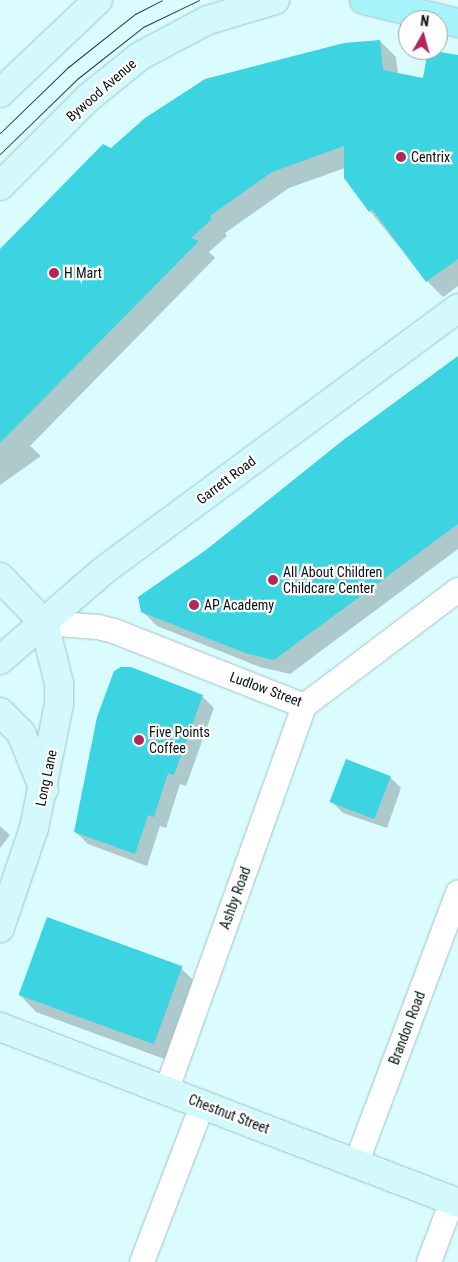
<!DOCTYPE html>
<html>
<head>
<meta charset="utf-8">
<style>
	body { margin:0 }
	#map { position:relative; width:458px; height:1262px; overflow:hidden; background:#dafcff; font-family:"Roboto Condensed",sans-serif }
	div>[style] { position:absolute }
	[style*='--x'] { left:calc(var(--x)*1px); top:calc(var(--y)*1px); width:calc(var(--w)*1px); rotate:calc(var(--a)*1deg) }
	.shadow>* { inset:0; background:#0003 }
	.building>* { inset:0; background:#3cd4e1; transform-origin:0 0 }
	.roads { filter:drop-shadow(0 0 1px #a2c3c6) drop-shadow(0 0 1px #a2c3c6) }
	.street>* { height:24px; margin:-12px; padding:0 12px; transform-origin:12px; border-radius:12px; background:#fff }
	.secondary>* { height:28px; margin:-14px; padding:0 14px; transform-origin:14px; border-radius:14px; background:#d3f9fd }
	.primary>* { height:28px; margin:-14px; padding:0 14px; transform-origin:14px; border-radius:14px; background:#a7f3fa }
	.tram>* { height:1px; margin:-0.5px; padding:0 0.5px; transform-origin:0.5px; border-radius:0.5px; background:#29393a }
	.dots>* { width:14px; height:14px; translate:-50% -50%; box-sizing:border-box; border:2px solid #fff; border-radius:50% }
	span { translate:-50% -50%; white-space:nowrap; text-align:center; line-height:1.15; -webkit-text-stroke:4.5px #fff; paint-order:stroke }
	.street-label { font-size:14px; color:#061213 }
	.poi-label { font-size:14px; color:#061213 }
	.left { translate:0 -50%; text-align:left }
	.north { position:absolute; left:398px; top:10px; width:50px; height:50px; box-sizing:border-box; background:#fff; border:1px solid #9ba0a1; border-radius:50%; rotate:7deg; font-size:14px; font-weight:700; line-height:20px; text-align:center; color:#061213 }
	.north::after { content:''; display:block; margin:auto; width:18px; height:22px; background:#b3255b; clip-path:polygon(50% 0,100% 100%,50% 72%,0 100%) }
</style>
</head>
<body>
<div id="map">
	<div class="shadow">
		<div style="clip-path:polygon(380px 41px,396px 57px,398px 75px,424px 80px,458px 56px,458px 286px,443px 297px,427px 281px,370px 211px,345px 168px,289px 188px,225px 233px,227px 236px,209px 252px,215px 258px,30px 446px,41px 456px,0 485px,0 250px,112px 150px)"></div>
		<div style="clip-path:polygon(458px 357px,458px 549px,290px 674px,260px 667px,157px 626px,142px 611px,206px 550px)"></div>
		<div style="clip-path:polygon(202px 696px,214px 708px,186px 786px,180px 784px,166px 828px,160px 826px,147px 866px,88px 844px,75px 831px)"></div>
		<div style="clip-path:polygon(390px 777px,401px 788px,387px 828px,343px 813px,332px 802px)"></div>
		<div style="clip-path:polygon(0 826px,10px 835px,0 848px)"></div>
		<div style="clip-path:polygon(181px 968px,198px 985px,170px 1061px,36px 1012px,19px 994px)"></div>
	</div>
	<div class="building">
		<div style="clip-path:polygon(380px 40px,383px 70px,423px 78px,428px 50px,458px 55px,458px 259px,426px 282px,372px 209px,369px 212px,344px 178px,344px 146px,272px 172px,210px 216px,212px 219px,191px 238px,199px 241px,0 443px,0 249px,103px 144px,111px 148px,145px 118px,205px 79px,344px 43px)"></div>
		<div style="clip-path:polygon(458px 356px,458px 524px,274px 660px,245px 653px,141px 612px,138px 597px,206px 550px,342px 441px)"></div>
		<div style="clip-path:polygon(121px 667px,131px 667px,203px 695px,174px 775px,168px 773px,154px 817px,148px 815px,135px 854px,74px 832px,97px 717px,114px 671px)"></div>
		<div style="left:346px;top:759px;width:48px;height:46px;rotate:21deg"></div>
		<div style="left:47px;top:917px;width:144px;height:83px;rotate:20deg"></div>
	</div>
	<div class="roads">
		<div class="street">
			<div style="--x:44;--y:623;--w:54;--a:4.2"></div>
			<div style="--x:98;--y:627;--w:16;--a:14"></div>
			<div style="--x:114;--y:631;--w:204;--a:21.5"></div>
			<div style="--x:304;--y:706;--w:193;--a:-37"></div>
			<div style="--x:167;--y:1089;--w:407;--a:-70.3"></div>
			<div style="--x:356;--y:1164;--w:290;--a:-69.4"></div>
			<div style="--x:142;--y:1262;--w:170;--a:-69"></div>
			<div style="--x:429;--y:1262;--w:65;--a:-69.3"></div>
		</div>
		<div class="secondary">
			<div style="--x:0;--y:93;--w:135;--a:-43.5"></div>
			<div style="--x:0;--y:186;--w:124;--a:-45"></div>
			<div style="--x:88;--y:98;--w:67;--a:-38.9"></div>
			<div style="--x:140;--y:56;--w:77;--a:-27.9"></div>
			<div style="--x:208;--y:20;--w:70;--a:-16.6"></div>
			<div style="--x:0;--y:577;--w:64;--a:46.3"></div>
			<div style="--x:44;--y:623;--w:62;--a:76"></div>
			<div style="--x:59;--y:683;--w:21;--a:90"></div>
			<div style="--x:59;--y:704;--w:126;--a:101.4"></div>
			<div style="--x:34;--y:828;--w:106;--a:108.8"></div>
			<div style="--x:0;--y:660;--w:136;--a:-40.8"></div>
			<div style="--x:103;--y:571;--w:442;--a:-36.5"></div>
			<div style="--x:0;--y:712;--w:30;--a:45"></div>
			<div style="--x:21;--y:733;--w:61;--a:68"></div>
			<div style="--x:0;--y:1027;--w:491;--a:21"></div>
		</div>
		<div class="primary">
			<div style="--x:364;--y:0;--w:97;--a:13.7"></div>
		</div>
	</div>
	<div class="tram">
		<div style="--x:0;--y:133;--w:93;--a:-44.1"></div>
		<div style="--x:67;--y:68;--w:87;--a:-38.5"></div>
		<div style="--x:135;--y:14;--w:30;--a:-27"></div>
		<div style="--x:0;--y:154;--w:107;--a:-44.2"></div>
		<div style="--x:77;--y:79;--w:84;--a:-38.2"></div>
		<div style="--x:143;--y:27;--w:62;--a:-25.7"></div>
	</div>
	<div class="dots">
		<div style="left:401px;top:157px;background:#b3255b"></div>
		<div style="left:54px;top:273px;background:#b3255b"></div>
		<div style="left:273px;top:580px;background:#b3255b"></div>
		<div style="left:194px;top:605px;background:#b3255b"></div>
		<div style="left:139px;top:740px;background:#b3255b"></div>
	</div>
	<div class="street-label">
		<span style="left:101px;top:90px;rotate:-41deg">Bywood Avenue</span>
		<span style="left:226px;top:480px;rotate:-37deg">Garrett Road</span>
		<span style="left:266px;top:689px;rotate:20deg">Ludlow Street</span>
		<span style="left:46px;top:778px;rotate:-78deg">Long Lane</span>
		<span style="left:235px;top:898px;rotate:-70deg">Ashby Road</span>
		<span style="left:407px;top:1028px;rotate:-69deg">Brandon Road</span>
		<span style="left:229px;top:1114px;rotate:21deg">Chestnut Street</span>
	</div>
	<div class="poi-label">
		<span class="left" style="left:411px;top:157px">Centrix</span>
		<span class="left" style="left:64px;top:273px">H Mart</span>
		<span class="left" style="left:283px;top:580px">All About Children<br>Childcare Center</span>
		<span class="left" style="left:204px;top:605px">AP Academy</span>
		<span class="left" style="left:149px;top:740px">Five Points<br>Coffee</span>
	</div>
	<div class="north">N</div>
</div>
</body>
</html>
